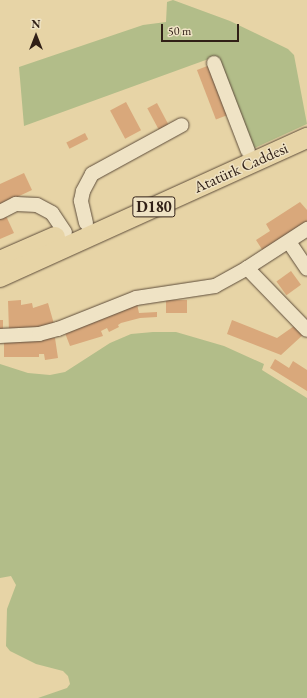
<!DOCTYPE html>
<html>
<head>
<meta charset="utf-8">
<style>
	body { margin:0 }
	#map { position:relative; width:307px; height:698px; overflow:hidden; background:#e7d4a6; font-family:"EB Garamond",serif }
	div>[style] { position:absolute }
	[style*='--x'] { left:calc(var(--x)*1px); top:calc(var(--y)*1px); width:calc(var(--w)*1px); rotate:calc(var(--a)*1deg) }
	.green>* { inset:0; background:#b2bd89 }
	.building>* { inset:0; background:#d9a87b; transform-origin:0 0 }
	.roads { filter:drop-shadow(0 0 1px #5e4d3b) drop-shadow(0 0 1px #5e4d3b) }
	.minor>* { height:14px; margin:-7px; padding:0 7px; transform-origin:7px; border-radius:7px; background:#efe3c5 }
	.highway>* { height:20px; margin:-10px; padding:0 10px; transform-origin:10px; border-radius:10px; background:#e7d4a6 }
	span { translate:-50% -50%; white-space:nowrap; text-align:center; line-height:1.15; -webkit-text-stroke:3px #efe3c5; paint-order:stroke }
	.shield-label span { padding:1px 3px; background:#efe3c5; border:1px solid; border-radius:3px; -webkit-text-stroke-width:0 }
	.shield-label { font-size:15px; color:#312017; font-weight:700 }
	.street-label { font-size:16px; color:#312017 }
	.north { position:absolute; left:16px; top:16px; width:40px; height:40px; -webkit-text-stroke:3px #efe3c5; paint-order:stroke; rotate:0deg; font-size:11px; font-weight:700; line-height:16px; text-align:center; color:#312017 }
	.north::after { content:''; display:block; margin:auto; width:14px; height:18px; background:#312017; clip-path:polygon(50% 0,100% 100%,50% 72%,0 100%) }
	.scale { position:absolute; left:161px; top:24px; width:78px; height:18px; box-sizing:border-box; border:2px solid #312017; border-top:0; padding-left:5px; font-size:12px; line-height:14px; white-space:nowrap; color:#312017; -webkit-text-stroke:3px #efe3c5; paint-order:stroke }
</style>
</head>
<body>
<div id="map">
	<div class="green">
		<div style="clip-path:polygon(173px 0,230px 21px,288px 49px,294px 55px,307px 124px,250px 150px,214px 57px,24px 126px,19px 67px,143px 25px,166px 22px,167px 2px)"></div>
		<div style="clip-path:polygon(153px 332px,176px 332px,224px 346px,264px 364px,262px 370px,307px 398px,307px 698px,38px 698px,67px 688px,70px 684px,68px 676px,63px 671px,36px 664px,10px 651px,6px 646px,7px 609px,16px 585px,11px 576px,0 578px,0 364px,28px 373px,50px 375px,65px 372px,110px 343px,131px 334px)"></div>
	</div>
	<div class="building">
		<div style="left:210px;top:65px;width:53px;height:14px;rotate:69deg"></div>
		<div style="left:126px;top:102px;width:32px;height:18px;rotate:62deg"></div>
		<div style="left:157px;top:103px;width:26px;height:11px;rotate:62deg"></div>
		<div style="left:85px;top:133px;width:7px;height:21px;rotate:63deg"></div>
		<div style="clip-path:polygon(24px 173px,32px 190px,0 205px,0 184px)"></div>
		<div style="clip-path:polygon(300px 202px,307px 210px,307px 223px,263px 251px,256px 240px,270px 231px,266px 224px)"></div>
		<div style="clip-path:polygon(6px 216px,14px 233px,0 239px,0 219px)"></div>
		<div style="left:291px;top:271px;width:17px;height:18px;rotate:54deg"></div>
		<div style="clip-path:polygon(21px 300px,21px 305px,32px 303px,33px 308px,48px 303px,54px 324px,38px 329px,9px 331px,8px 301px)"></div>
		<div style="left:187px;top:300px;width:13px;height:21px;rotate:90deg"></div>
		<div style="clip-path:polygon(137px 304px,139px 313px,157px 312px,157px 317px,140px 318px,121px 323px,118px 325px,119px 327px,109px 332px,107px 328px,101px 331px,103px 336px,70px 346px,65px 333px)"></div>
		<div style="left:0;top:320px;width:3px;height:12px"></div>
		<div style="clip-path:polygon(232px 320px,277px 338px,297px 324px,305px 333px,281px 355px,227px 334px)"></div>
		<div style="clip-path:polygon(55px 338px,58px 358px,45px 360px,44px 354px,39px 354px,39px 357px,4px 357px,4px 339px)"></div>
		<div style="clip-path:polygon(275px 359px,289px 368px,293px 361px,307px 370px,307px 391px,270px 368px)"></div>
	</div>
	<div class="roads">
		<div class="minor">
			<div style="--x:214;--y:63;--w:94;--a:68.9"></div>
			<div style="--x:0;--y:212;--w:18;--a:-27"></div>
			<div style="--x:16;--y:204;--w:21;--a:3"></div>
			<div style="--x:37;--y:205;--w:17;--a:28"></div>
			<div style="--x:52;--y:213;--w:23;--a:56"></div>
			<div style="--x:86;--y:223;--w:23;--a:-103"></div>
			<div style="--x:81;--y:201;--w:10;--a:-79"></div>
			<div style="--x:83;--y:191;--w:19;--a:-62"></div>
			<div style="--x:92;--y:174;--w:102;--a:-28.6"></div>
			<div style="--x:289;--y:242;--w:32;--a:56"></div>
			<div style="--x:247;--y:268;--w:86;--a:45.9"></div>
			<div style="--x:0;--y:336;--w:39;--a:-3"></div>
			<div style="--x:39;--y:334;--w:20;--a:-15"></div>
			<div style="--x:58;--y:329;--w:84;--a:-21.7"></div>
			<div style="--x:136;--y:298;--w:80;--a:-8.6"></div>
			<div style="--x:215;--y:286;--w:37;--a:-29"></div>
			<div style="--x:247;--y:268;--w:72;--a:-33"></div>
		</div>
		<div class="highway">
			<div style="--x:0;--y:261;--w:60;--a:-23.6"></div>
			<div style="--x:0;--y:277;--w:337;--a:-24.4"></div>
		</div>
	</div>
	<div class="shield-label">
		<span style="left:154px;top:207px">D180</span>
	</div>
	<div class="street-label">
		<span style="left:241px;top:168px;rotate:-24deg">Atatürk Caddesi</span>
	</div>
	<div class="north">N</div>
	<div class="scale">50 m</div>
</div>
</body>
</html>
